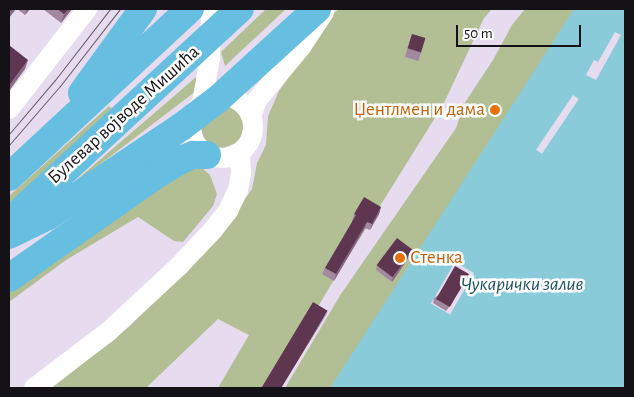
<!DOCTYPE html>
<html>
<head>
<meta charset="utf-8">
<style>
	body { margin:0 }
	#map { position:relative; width:634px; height:397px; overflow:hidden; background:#e7dcef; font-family:"Alegreya Sans",sans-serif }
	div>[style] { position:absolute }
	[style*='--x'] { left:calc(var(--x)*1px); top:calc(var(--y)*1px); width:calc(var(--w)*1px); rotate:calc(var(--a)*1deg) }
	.green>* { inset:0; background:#b2be93 }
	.water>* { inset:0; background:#8acbda }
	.pier>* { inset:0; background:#e7dcef; transform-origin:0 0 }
	.street>* { height:20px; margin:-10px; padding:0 10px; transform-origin:10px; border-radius:10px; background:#fff }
	.street>.ring { margin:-10px; padding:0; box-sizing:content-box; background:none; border:20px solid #fff; border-radius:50% }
	.primary>* { height:28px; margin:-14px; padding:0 14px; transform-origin:14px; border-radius:14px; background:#66bee0 }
	.tram>* { height:1px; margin:-0.5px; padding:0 0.5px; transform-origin:0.5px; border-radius:0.5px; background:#605a65 }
	.wall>* { inset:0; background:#a389a0; transform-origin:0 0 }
	.shaded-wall>* { inset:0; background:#886880 }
	.building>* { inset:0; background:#5f3650; transform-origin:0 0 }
	.dots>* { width:14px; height:14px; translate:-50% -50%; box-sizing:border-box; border:2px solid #fff; border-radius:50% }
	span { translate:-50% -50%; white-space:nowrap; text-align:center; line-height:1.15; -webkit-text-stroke:5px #fff; paint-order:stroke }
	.food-label { font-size:19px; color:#c56008 }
	.right { translate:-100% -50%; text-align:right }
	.left { translate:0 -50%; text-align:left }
	.street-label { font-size:19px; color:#141117 }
	.water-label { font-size:20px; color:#1d5460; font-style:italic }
	.frame { position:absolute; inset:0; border:10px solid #141117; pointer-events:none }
	.scale { position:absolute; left:456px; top:25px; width:125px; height:22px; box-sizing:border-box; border:2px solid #141117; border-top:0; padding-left:6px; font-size:15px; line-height:18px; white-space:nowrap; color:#141117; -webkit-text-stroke:4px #fff; paint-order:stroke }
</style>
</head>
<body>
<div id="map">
	<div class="green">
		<div style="clip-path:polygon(266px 9px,286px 9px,225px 66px,221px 52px)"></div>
		<div style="clip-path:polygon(339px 9px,492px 9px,484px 18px,443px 105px,332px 283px,270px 388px,218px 388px,249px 335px,218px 319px,146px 388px,52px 388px,130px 326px,231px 219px,252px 189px,257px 163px,266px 145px,268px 116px,279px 91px,332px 15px)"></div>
		<div style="clip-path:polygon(525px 9px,625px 9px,625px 388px,285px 388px,341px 294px,456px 128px,464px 104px,493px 60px,512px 25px)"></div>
		<div style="clip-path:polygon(202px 72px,196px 91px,52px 201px)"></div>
		<div style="clip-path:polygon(224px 104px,238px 110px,244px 124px,241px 138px,236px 143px,223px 148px,216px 147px,204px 139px,200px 126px)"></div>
		<div style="clip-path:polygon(109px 106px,113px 110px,9px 209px,9px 196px)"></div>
		<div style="clip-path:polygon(188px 168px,202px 168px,210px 175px,217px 194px,213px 206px,183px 242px,174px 241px,138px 217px,66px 260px,9px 302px,9px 288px)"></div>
	</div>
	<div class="water">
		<div style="clip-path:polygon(574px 9px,625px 9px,625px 388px,330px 388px)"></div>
	</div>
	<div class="pier">
		<div style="clip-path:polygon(615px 32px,621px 35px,596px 80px,586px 75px,594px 60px,598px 62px)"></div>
		<div style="left:573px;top:95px;width:7px;height:66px;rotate:34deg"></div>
		<div style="left:455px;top:262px;width:22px;height:48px;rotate:30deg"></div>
	</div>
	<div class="street">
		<div class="ring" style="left:191px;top:96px;width:42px;height:42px"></div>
		<div style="--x:202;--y:103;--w:47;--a:-80.1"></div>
		<div style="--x:210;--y:57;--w:48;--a:-88.8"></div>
		<div style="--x:9;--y:109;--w:127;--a:-52"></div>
		<div style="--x:251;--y:116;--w:17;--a:-69"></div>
		<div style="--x:257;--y:100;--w:69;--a:-50.3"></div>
		<div style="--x:301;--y:47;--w:42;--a:-56.7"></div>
		<div style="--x:34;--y:388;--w:94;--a:-37.2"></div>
		<div style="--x:109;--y:331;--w:97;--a:-42.9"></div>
		<div style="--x:180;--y:265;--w:48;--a:-46.7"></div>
		<div style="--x:213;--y:230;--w:24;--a:-52"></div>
		<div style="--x:228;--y:211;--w:23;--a:-65"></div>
		<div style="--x:238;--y:190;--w:17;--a:-80"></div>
		<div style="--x:241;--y:173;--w:20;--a:-93"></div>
	</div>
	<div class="primary">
		<div style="--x:82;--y:93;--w:104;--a:-54"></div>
		<div style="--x:9;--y:177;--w:247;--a:-42.9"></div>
		<div style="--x:9;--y:222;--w:314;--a:-42.7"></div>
		<div style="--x:9;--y:235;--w:43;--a:-26"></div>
		<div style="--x:48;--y:216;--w:160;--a:-33.8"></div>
		<div style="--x:181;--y:127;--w:46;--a:-37.1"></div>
		<div style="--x:218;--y:99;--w:134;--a:-42.3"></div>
		<div style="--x:9;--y:278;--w:179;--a:-35"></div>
		<div style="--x:156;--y:175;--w:31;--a:-31"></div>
		<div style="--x:183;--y:159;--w:11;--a:-22"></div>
		<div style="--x:193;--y:155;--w:14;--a:0"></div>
	</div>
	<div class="tram">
		<div style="--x:9;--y:134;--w:71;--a:-49.6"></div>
		<div style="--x:55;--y:80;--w:90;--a:-52.2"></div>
		<div style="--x:9;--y:145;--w:78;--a:-49.2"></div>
		<div style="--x:60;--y:86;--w:98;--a:-52.1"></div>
	</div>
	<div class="wall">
		<div style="clip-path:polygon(17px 9px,30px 9px,25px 15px)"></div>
		<div style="clip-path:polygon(43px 9px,72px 9px,61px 23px)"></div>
		<div style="left:412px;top:34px;width:14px;height:24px;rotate:17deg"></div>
		<div style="clip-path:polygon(381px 207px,379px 214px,370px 230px,365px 228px,334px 281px,322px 274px,325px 268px,353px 221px,352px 221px,354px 214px)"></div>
		<div style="clip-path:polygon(413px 250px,411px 254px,392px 282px,376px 270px,377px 266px)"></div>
		<div style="clip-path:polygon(469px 274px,467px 279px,446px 311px,433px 303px,434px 298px)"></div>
	</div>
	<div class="shaded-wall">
		<div style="clip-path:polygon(12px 9px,16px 9px,9px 18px,9px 13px)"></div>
		<div style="clip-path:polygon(27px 9px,30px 9px,25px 15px)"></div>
		<div style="clip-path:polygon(69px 9px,72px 9px,61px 23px,64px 14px)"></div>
		<div style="clip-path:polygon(28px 60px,25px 69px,9px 91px,9px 86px)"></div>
		<div style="clip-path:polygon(381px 207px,379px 214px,370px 230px,372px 224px)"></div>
		<div style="clip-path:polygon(367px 222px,365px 228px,334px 281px,336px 274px)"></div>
		<div style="clip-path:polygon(413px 250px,411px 254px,392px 282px,393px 277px)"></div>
		<div style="clip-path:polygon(469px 274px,467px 279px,446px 311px,448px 307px)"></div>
		<div style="clip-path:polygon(328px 311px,326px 315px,281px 388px,279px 388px)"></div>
	</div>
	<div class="building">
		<div style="clip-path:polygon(9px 9px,12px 9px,9px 13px)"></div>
		<div style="clip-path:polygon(57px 9px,69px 9px,64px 14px)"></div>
		<div style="left:412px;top:34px;width:14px;height:15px;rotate:17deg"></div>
		<div style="clip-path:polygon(9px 45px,28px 60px,9px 86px)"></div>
		<div style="clip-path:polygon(364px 197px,381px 207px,372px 224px,367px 222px,336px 274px,325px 268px,356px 215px,354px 214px)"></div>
		<div style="left:397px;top:238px;width:20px;height:34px;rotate:37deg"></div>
		<div style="left:455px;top:266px;width:16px;height:38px;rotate:30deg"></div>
		<div style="left:313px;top:302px;width:17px;height:102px;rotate:31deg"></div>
	</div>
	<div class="dots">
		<div style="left:495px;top:110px;background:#e8710a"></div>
		<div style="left:400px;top:258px;background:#e8710a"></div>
	</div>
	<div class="food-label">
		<span class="right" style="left:485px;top:110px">Џентлмен и дама</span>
		<span class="left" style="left:410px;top:258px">Стенка</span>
	</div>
	<div class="street-label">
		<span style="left:124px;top:115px;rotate:-42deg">Булевар војводе Мишића</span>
	</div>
	<div class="water-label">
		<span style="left:522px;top:284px">Чукарички залив</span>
	</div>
	<div class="frame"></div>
	<div class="scale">50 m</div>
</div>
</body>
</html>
